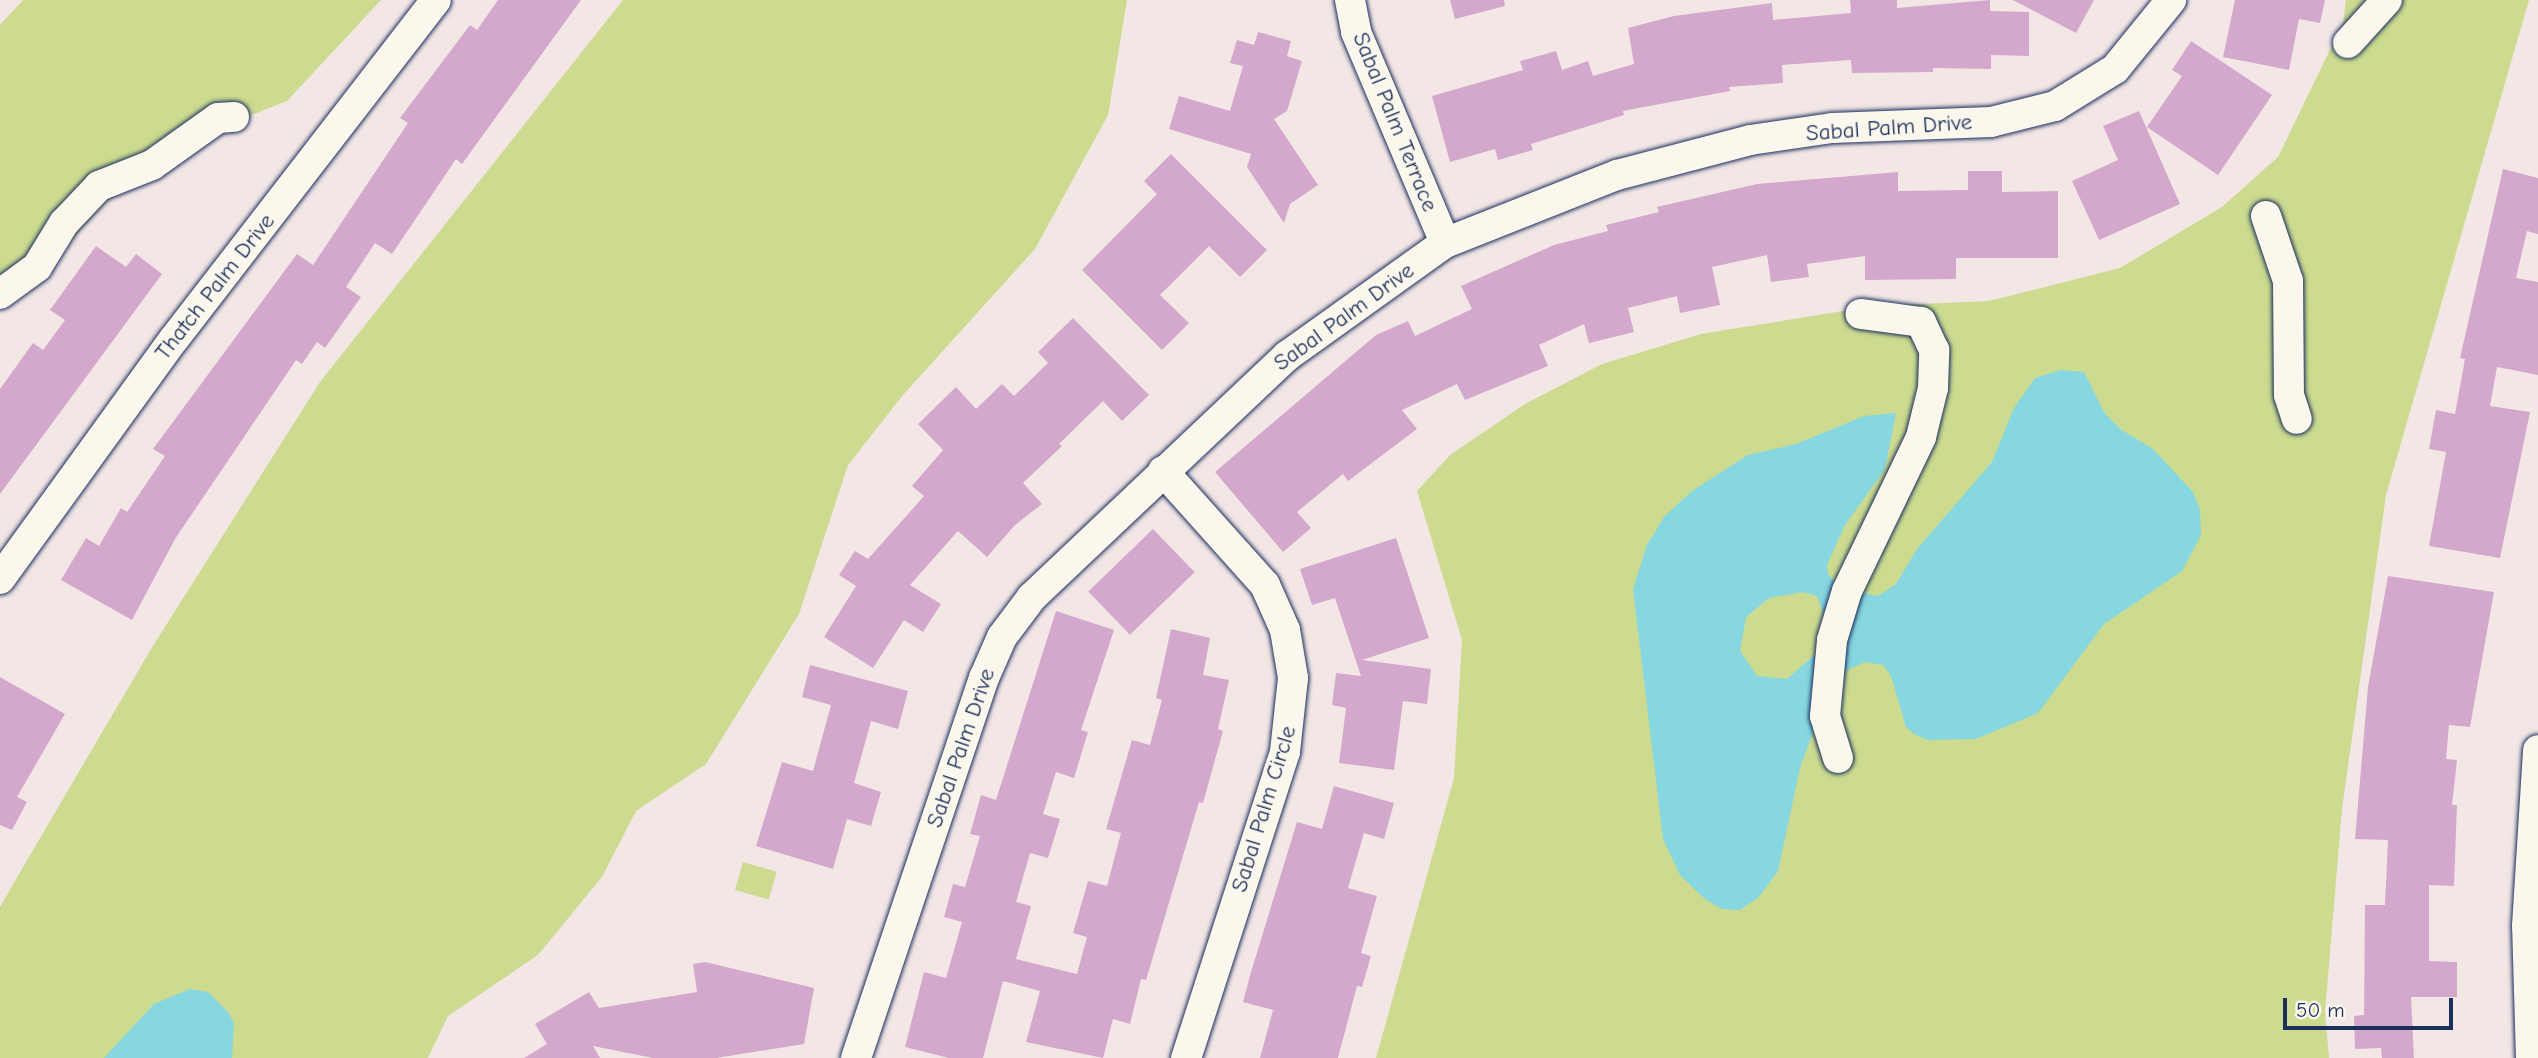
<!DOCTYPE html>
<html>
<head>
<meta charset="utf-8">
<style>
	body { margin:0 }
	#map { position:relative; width:2538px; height:1058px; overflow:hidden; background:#f3e7e6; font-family:"Comic Neue",sans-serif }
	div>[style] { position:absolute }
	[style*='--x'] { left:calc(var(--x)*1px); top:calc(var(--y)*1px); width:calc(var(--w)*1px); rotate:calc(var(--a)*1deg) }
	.green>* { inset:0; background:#ccdb8f; transform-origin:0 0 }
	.water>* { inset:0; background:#86d7e0 }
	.building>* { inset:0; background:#d4a8cc; transform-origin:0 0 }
	.roads { filter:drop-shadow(0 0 2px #1b2f5e) drop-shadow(0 0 2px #1b2f5e) }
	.minor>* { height:30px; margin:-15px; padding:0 15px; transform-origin:15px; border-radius:15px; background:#fbf7ec }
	span { translate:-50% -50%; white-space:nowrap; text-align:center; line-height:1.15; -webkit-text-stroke:7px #fbf7ec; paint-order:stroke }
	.street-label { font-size:23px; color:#1b2f5e }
	.scale { position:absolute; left:2283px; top:998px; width:170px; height:32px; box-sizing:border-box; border:4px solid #1b2f5e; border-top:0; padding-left:9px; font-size:21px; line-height:24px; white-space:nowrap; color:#1b2f5e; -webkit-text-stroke:5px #fbf7ec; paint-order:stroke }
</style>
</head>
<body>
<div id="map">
	<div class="green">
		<div style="clip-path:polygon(23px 0,381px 0,287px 101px,221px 127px,107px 201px,35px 281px,0 309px,0 25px)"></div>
		<div style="clip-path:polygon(623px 0,1127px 0,1108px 115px,1035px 249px,903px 395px,848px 465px,799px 614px,706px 764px,636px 811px,602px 877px,538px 955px,448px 1016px,428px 1058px,0 1058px,0 907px,26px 862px,151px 649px,320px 382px)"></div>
		<div style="clip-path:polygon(2346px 0,2529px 0,2386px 495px,2342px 809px,2325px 1012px,2329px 1058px,1376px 1058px,1454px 778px,1462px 640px,1417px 491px,1450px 455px,1525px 404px,1602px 364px,1701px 334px,1874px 306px,1989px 301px,2120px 268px,2222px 207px,2278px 157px,2343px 23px)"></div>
		<div style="left:743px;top:862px;width:35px;height:29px;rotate:16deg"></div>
	</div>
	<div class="water">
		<div style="clip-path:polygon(evenodd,2061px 370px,2084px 372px,2104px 412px,2120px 429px,2153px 449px,2193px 492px,2200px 510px,2201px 535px,2182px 571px,2104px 624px,2038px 713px,1976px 739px,1928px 740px,1914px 734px,1906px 727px,1891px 676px,1883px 665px,1865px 662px,1845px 671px,1818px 718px,1800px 768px,1778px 871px,1759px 897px,1740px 910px,1722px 909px,1705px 899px,1680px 875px,1663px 839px,1633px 589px,1647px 545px,1664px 517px,1692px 491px,1748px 455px,1796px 444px,1864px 416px,1896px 413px,1885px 469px,1845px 525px,1827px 565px,1828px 574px,1842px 589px,1878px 596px,1896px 584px,1917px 549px,1992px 462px,2014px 408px,2035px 378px,2061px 370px,1803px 592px,1817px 596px,1824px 615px,1819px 651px,1787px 679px,1757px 676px,1740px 651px,1746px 617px,1769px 598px,1803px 592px)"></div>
		<div style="clip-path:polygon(190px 989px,208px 992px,228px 1012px,234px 1023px,232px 1058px,104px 1058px,154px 1004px)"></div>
	</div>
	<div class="building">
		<div style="clip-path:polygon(498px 0,581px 0,462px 164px,456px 159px,392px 254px,375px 243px,346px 287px,361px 297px,325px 348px,317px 342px,302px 364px,296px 360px,175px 539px,132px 620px,61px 580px,86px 538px,99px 546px,121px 508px,127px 512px,165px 456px,153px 449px,297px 254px,313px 265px,408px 123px,400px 118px,470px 25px,477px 30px)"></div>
		<div style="clip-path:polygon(1450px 0,1504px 0,1505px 6px,1455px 19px)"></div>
		<div style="clip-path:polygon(1850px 0,1897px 0,1897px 8px,1990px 0,1990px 11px,2029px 12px,2029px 56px,1991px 55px,1991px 69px,1933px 68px,1933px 72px,1852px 73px,1851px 60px,1782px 65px,1783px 83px,1729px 87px,1730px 91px,1623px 111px,1624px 115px,1531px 144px,1533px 150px,1498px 160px,1495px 149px,1450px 162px,1432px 96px,1523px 70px,1520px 61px,1556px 51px,1562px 70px,1588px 61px,1593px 76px,1634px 64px,1628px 28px,1674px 16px,1772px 3px,1773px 20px,1851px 13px)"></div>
		<div style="clip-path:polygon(2013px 0,2094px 0,2076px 33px)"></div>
		<div style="clip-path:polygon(2235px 0,2325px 0,2320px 23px,2299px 19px,2289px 70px,2223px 57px)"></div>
		<div style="clip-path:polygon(1258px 32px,1291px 41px,1287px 56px,1302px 61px,1287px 111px,1274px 119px,1318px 185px,1290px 204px,1284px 223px,1247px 167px,1251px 154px,1169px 129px,1179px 96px,1230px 111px,1243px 66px,1230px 63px,1237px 40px,1254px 45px)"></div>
		<div style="clip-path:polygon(2191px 41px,2272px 95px,2218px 175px,2147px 127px,2182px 76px,2172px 70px)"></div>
		<div style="clip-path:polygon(2139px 111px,2180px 204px,2099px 240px,2072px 181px,2118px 160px,2103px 126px)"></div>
		<div style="clip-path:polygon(1171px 154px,1267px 250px,1240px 277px,1209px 246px,1160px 295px,1189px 323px,1162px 350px,1082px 270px,1157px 194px,1144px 181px)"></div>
		<div style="clip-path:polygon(2503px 169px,2538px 178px,2538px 234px,2527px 231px,2516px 278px,2538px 282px,2538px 375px,2497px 367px,2490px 406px,2530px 412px,2500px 558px,2429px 546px,2446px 452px,2429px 449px,2436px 410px,2455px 414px,2465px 359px,2460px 358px)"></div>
		<div style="clip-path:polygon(1968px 171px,2002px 171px,2002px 192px,2058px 191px,2058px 258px,1956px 258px,1956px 279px,1865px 280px,1865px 256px,1807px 264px,1809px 277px,1771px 282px,1767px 255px,1712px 267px,1720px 305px,1680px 313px,1677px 296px,1628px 308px,1634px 332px,1589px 343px,1584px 324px,1539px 345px,1548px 366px,1465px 400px,1457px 384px,1402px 410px,1417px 429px,1348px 481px,1343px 474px,1297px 512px,1311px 528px,1283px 552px,1215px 472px,1376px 335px,1408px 321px,1415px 336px,1472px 309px,1461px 286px,1554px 245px,1608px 231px,1606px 225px,1659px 212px,1657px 207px,1757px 184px,1898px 172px,1898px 191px,1968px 190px)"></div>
		<div style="clip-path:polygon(96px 246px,126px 267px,136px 254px,162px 274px,0 494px,0 389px,33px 343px,43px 350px,65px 320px,50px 310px)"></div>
		<div style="clip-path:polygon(1073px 318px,1149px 395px,1122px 421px,1103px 401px,1059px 444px,1062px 446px,1023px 483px,1042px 504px,1015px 525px,987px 557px,958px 531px,910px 585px,941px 604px,923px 632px,904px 620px,873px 668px,824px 637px,856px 586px,839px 575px,855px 551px,868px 559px,924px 496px,912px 486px,943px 450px,918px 424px,956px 387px,976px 409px,1002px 384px,1014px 396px,1048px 363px,1038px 352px)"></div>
		<div style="left:1153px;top:529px;width:60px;height:90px;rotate:46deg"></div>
		<div style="clip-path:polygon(1396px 538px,1429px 638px,1362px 660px,1431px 669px,1427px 704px,1403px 701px,1394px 770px,1339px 763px,1346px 708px,1332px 705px,1336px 673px,1361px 676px,1335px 598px,1312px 605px,1300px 569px)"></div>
		<div style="clip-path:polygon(2388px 576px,2494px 592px,2470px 727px,2449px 725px,2446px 759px,2457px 760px,2452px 805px,2457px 805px,2454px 886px,2429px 885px,2429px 961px,2457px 962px,2457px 997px,2411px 997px,2414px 1058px,2382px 1058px,2381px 1048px,2355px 1049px,2354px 1016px,2364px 1015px,2365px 905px,2385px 905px,2388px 840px,2355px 839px,2368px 687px)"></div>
		<div style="clip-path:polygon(1056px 611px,1114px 630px,1081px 730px,1088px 732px,1074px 778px,1056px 772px,1043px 814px,1060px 819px,1048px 858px,1030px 853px,1016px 902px,1031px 906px,1016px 959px,1077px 974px,1087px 937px,1073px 933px,1088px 881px,1107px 886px,1121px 833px,1106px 829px,1132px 740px,1150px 745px,1162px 700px,1156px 698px,1171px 629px,1210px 638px,1203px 675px,1229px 680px,1218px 729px,1223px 731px,1203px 803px,1199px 802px,1146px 980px,1141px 979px,1130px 1024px,1113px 1019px,1103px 1058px,1026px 1042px,1040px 991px,1003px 981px,983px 1058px,949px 1058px,905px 1047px,924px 972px,946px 978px,962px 922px,944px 917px,953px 884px,965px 887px,980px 836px,970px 834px,981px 795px,996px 800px)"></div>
		<div style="clip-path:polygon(810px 665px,908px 691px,898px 729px,871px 721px,854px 783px,881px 792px,871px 826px,847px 819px,833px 869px,756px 846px,782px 762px,813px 771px,831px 705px,802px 697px)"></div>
		<div style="clip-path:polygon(0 677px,65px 714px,17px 797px,27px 802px,12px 830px,0 825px)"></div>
		<div style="clip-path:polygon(1334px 786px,1394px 803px,1384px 839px,1364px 833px,1348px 888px,1377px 896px,1361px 953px,1371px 956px,1362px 987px,1357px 986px,1338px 1058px,1260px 1058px,1273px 1010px,1243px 1002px,1251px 972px,1297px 822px,1322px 829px)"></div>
		<div style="clip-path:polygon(705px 962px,814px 988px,804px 1044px,716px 1058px,653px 1058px,593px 1046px,600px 1058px,524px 1058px,547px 1044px,535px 1024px,589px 992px,599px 1008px,697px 992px,693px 964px)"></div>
	</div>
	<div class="roads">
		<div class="minor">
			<div style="--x:1350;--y:0;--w:33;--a:79"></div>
			<div style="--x:1356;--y:32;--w:229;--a:67.1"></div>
			<div style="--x:2348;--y:43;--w:58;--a:-47.8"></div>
			<div style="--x:2266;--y:216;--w:69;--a:71.3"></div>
			<div style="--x:2288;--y:281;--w:114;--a:89.5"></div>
			<div style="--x:2289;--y:395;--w:25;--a:72"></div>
			<div style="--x:0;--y:294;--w:46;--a:-36.1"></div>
			<div style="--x:37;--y:267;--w:52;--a:-58.5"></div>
			<div style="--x:64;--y:223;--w:51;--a:-46.6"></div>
			<div style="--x:99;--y:186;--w:57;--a:-21.6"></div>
			<div style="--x:152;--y:165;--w:81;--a:-35.5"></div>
			<div style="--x:218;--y:118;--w:16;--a:-4"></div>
			<div style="--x:1163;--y:471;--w:153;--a:48.2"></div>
			<div style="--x:1265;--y:585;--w:49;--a:66"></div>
			<div style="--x:1285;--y:630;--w:49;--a:80.5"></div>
			<div style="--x:1293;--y:678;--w:74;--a:96.2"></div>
			<div style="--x:1285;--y:752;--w:322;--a:107.9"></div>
			<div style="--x:0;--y:579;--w:296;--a:-54.1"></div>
			<div style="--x:174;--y:339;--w:428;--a:-52.3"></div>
			<div style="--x:1838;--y:758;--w:44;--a:-107.2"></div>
			<div style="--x:1825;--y:716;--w:76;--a:-84.7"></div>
			<div style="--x:1832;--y:640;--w:51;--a:-73"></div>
			<div style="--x:1847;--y:591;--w:171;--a:-64.3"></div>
			<div style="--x:1921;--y:437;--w:50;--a:-76.2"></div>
			<div style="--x:1933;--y:388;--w:38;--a:-88"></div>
			<div style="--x:1934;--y:350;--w:31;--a:-115"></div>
			<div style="--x:1921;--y:322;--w:61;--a:-172.4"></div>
			<div style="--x:856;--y:1058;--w:401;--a:-71.4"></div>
			<div style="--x:984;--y:678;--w:45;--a:-66.3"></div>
			<div style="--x:1002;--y:637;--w:50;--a:-53.1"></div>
			<div style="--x:1032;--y:597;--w:351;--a:-43.4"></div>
			<div style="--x:1287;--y:356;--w:194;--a:-35.6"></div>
			<div style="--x:1445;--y:243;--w:185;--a:-21.6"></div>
			<div style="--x:1617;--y:175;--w:138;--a:-14.7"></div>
			<div style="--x:1750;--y:140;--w:83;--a:-8.3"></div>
			<div style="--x:1832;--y:128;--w:159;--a:-2.2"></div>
			<div style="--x:1991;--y:122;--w:66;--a:-14"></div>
			<div style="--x:2055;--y:106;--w:70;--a:-31.7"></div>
			<div style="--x:2115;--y:69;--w:89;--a:-50.9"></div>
			<div style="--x:2531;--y:1058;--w:132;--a:-91.7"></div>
			<div style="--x:2527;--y:926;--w:176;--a:-86.4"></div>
		</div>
	</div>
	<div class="street-label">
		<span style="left:1395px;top:122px;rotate:68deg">Sabal Palm Terrace</span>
		<span style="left:1889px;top:128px;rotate:-4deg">Sabal Palm Drive</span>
		<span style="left:215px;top:287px;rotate:-52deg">Thatch Palm Drive</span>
		<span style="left:1344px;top:317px;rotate:-36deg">Sabal Palm Drive</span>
		<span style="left:961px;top:748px;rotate:-71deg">Sabal Palm Drive</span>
		<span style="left:1264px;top:809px;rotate:-73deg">Sabal Palm Circle</span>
	</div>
	<div class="scale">50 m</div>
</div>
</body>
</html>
